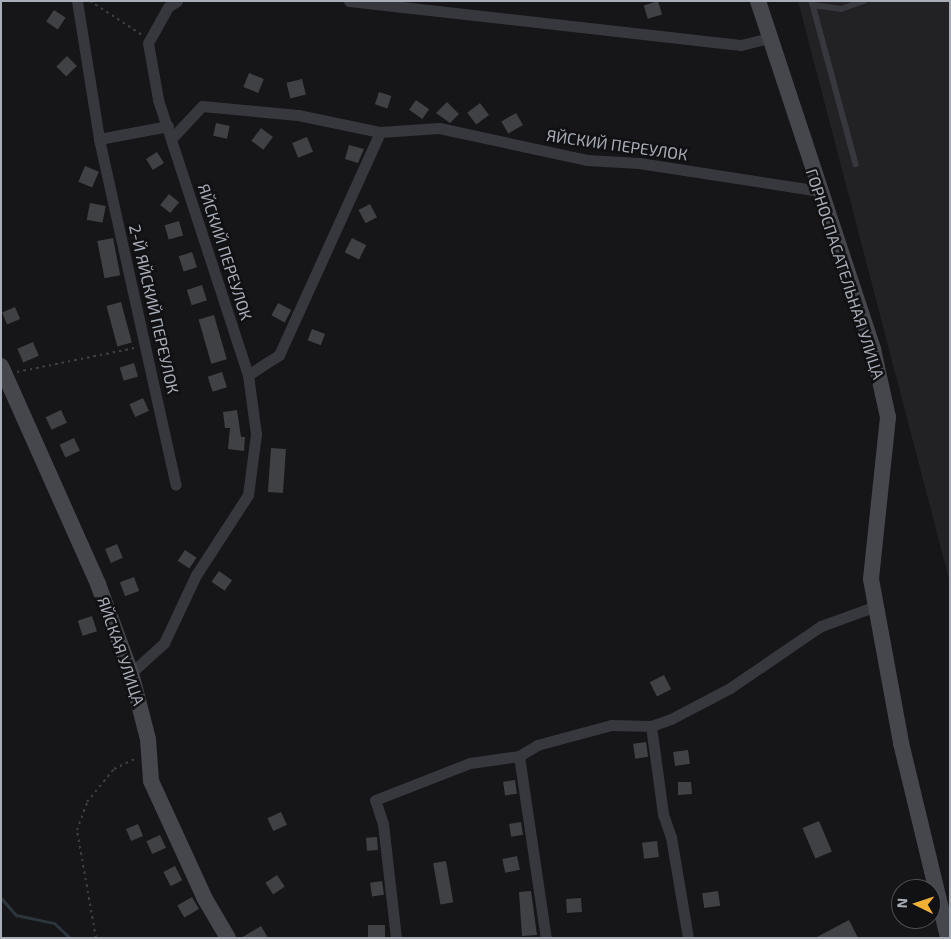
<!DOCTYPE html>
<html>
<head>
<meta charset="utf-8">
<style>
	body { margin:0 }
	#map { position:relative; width:951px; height:939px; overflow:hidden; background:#161618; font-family:"Exo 2",sans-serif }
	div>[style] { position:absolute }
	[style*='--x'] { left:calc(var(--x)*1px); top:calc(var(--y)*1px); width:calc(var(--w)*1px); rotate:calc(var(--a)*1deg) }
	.built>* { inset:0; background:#222225 }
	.stream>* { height:3px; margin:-1.5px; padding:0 1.5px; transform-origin:1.5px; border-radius:1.5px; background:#2c353c }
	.building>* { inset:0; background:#404145; transform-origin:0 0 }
	.path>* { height:2px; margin-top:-1px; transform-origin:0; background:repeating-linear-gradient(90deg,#3d3f44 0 2.5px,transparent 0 6.5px) }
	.lane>* { height:5.5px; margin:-2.75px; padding:0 2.75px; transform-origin:2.75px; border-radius:2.75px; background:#37383d }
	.street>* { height:11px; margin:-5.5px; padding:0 5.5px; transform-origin:5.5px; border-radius:5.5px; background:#37383d }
	.secondary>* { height:16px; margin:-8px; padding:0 8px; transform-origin:8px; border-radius:8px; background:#45474d }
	span { translate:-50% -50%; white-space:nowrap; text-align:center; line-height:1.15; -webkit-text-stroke:5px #111113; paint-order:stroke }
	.street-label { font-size:16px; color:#a8adb8 }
	.frame { position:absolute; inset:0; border:2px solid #a8adb8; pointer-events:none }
	.north { position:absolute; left:891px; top:879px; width:50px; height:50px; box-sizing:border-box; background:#111113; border:1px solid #4d4f55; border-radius:50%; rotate:274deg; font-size:14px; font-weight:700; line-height:20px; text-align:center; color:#a8adb8 }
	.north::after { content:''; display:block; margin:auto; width:18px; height:22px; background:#f2b134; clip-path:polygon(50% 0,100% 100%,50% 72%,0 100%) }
</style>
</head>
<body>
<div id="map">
	<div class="built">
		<div style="clip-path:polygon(798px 1px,950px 1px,950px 583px)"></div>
	</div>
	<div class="stream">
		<div style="--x:1;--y:898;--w:23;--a:49"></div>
		<div style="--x:16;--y:915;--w:39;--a:12"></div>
		<div style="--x:54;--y:923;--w:22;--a:43"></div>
	</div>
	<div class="building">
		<div style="left:658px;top:1px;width:14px;height:15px;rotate:73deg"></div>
		<div style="left:54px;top:10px;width:14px;height:14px;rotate:34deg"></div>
		<div style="left:67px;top:56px;width:14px;height:15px;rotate:45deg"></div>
		<div style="left:249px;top:73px;width:16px;height:15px;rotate:22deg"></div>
		<div style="left:302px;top:79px;width:16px;height:16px;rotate:76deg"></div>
		<div style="left:379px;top:92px;width:13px;height:13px;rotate:18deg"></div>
		<div style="left:416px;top:100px;width:16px;height:12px;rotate:35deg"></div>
		<div style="clip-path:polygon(447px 102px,459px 114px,450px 123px,436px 113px)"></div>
		<div style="left:480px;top:103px;width:15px;height:16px;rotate:53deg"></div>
		<div style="left:516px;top:113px;width:14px;height:17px;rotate:60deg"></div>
		<div style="left:216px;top:123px;width:14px;height:13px;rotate:12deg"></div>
		<div style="left:261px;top:128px;width:15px;height:16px;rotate:37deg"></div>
		<div style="left:307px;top:137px;width:16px;height:16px;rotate:68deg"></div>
		<div style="clip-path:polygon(349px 145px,364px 149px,358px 163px,345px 159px)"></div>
		<div style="left:157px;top:152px;width:13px;height:13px;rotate:58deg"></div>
		<div style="left:85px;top:166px;width:15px;height:17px;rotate:23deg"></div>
		<div style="left:169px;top:194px;width:13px;height:14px;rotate:39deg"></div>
		<div style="left:90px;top:203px;width:16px;height:17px;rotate:11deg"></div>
		<div style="left:370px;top:204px;width:15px;height:13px;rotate:62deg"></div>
		<div style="left:179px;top:221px;width:15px;height:15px;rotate:74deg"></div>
		<div style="left:113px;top:238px;width:38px;height:16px;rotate:79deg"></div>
		<div style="left:352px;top:238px;width:16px;height:16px;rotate:27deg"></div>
		<div style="left:192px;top:252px;width:16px;height:14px;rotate:72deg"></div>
		<div style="left:202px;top:285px;width:16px;height:16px;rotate:72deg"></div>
		<div style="left:121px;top:302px;width:42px;height:15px;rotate:75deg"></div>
		<div style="left:278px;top:303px;width:15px;height:14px;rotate:28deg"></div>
		<div style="left:15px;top:307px;width:13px;height:14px;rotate:67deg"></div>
		<div style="left:214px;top:315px;width:46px;height:16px;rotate:74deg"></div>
		<div style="left:312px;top:329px;width:14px;height:12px;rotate:21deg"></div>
		<div style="left:33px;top:342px;width:15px;height:17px;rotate:67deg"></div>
		<div style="left:134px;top:363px;width:14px;height:15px;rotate:73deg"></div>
		<div style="left:222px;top:372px;width:16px;height:15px;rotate:72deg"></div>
		<div style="left:143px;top:398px;width:14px;height:15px;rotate:65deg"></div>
		<div style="left:61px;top:410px;width:14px;height:17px;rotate:65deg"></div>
		<div style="clip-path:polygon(237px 410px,241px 437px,245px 437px,244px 451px,228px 449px,230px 428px,225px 428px,223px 412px)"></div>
		<div style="left:74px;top:438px;width:14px;height:16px;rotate:65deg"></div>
		<div style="left:271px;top:448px;width:15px;height:44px;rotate:4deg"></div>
		<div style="left:117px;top:544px;width:15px;height:13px;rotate:67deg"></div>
		<div style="left:185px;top:550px;width:14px;height:13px;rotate:34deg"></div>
		<div style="left:219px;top:571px;width:16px;height:13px;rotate:35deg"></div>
		<div style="left:134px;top:577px;width:15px;height:15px;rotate:70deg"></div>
		<div style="left:92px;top:616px;width:16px;height:15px;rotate:72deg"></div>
		<div style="left:664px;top:675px;width:16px;height:16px;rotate:63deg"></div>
		<div style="left:646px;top:742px;width:15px;height:13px;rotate:82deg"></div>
		<div style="left:688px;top:750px;width:14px;height:15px;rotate:82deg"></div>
		<div style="left:515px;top:780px;width:14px;height:12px;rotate:82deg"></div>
		<div style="clip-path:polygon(678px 782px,691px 782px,692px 794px,678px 795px)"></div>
		<div style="left:281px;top:812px;width:14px;height:15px;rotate:65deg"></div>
		<div style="left:819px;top:821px;width:33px;height:18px;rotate:67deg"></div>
		<div style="left:521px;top:822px;width:13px;height:12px;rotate:81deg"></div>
		<div style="left:138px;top:824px;width:13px;height:13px;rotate:67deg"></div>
		<div style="left:160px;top:835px;width:14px;height:15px;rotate:65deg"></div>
		<div style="left:377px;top:837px;width:13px;height:11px;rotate:86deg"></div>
		<div style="left:657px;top:841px;width:16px;height:15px;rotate:83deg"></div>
		<div style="left:517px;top:856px;width:14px;height:15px;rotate:78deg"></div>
		<div style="left:446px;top:861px;width:42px;height:13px;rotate:80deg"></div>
		<div style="left:175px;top:866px;width:16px;height:13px;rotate:63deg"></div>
		<div style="left:277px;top:875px;width:14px;height:14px;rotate:56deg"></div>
		<div style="left:382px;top:881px;width:14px;height:12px;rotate:82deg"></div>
		<div style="clip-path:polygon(531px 891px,537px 935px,522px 936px,519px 892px)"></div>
		<div style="left:718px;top:891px;width:15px;height:16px;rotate:82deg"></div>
		<div style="left:192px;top:897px;width:14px;height:17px;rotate:60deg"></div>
		<div style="left:581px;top:898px;width:14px;height:15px;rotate:86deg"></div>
		<div style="clip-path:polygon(849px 920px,858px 938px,815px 938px)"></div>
		<div style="left:368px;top:925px;width:17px;height:13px"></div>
		<div style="clip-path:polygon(261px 926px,268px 938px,241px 938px)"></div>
	</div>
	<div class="path">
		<div style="--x:90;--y:1;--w:62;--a:33.2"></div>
		<div style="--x:17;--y:372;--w:120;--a:-11.5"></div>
		<div style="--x:96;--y:938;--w:110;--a:-100"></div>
		<div style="--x:77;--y:830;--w:30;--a:-70"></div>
		<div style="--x:87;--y:802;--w:43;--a:-50.7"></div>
		<div style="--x:114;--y:769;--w:25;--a:-26"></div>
	</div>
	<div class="lane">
		<div style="--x:812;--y:1;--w:169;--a:74.9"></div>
		<div style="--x:813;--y:5;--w:28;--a:8"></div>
		<div style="--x:841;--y:9;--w:24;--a:-19"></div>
	</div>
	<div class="street">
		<div style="--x:77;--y:1;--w:140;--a:80.9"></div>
		<div style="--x:349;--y:1;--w:394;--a:6.4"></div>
		<div style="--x:741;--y:45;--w:30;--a:-14"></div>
		<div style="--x:168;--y:126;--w:70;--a:169.3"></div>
		<div style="--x:99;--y:139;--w:354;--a:77.5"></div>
		<div style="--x:173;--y:137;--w:42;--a:-46.9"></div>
		<div style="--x:202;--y:106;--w:96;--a:5.4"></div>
		<div style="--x:298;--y:115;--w:84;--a:11.7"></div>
		<div style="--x:248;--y:375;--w:37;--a:-33"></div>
		<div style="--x:279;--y:355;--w:245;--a:-65.6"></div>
		<div style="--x:380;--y:132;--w:59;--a:-3.9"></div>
		<div style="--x:439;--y:128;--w:151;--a:12.2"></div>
		<div style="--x:587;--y:160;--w:52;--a:3.3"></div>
		<div style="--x:639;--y:163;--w:183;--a:8.8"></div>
		<div style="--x:131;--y:673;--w:45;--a:-42.3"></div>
		<div style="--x:164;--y:643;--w:75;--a:-64.8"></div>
		<div style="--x:196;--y:575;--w:95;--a:-57"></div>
		<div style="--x:248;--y:495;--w:62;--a:-82.5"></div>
		<div style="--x:256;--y:434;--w:60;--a:-97.7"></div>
		<div style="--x:248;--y:375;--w:290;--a:-108.1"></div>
		<div style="--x:158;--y:99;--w:57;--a:-100.1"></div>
		<div style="--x:148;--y:43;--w:41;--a:-60.9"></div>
		<div style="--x:168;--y:7;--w:11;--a:-34"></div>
		<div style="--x:651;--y:726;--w:89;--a:82.2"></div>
		<div style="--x:663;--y:814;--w:24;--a:71"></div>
		<div style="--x:671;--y:837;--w:102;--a:80.4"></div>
		<div style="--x:519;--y:756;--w:184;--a:81.6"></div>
		<div style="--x:396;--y:938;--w:115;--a:-96.5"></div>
		<div style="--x:383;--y:824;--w:25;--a:-108"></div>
		<div style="--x:375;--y:800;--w:102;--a:-21.3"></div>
		<div style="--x:470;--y:763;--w:49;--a:-8.1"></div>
		<div style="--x:519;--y:756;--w:21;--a:-31"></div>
		<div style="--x:537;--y:745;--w:77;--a:-15.1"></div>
		<div style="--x:611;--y:725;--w:40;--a:1.4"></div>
		<div style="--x:651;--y:726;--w:21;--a:-19"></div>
		<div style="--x:671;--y:719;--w:67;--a:-27.7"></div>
		<div style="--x:730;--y:688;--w:110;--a:-34.3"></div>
		<div style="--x:821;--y:626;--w:59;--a:-20"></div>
	</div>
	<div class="secondary">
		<div style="--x:758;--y:1;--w:367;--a:71.7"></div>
		<div style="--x:873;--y:349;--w:70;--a:77.6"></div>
		<div style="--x:888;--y:417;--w:163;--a:96"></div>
		<div style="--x:871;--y:579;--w:167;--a:79.6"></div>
		<div style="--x:901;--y:743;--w:201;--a:76.4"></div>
		<div style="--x:1;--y:366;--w:239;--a:66"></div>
		<div style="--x:98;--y:584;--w:95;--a:69.7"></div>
		<div style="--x:131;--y:673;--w:68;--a:75.6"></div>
		<div style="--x:148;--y:739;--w:42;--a:85.9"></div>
		<div style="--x:151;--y:781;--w:130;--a:65.4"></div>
		<div style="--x:205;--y:899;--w:45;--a:59.5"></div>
	</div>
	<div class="street-label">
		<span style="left:617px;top:145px;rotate:8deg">ЯЙСКИЙ ПЕРЕУЛОК</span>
		<span style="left:225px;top:252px;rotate:72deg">ЯЙСКИЙ ПЕРЕУЛОК</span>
		<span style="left:845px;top:274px;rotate:72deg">ГОРНОСПАСАТЕЛЬНАЯ УЛИЦА</span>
		<span style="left:154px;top:309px;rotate:77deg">2-Й ЯЙСКИЙ ПЕРЕУЛОК</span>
		<span style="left:121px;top:651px;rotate:71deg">ЯЙСКАЯ УЛИЦА</span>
	</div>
	<div class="frame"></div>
	<div class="north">N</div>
</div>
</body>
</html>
